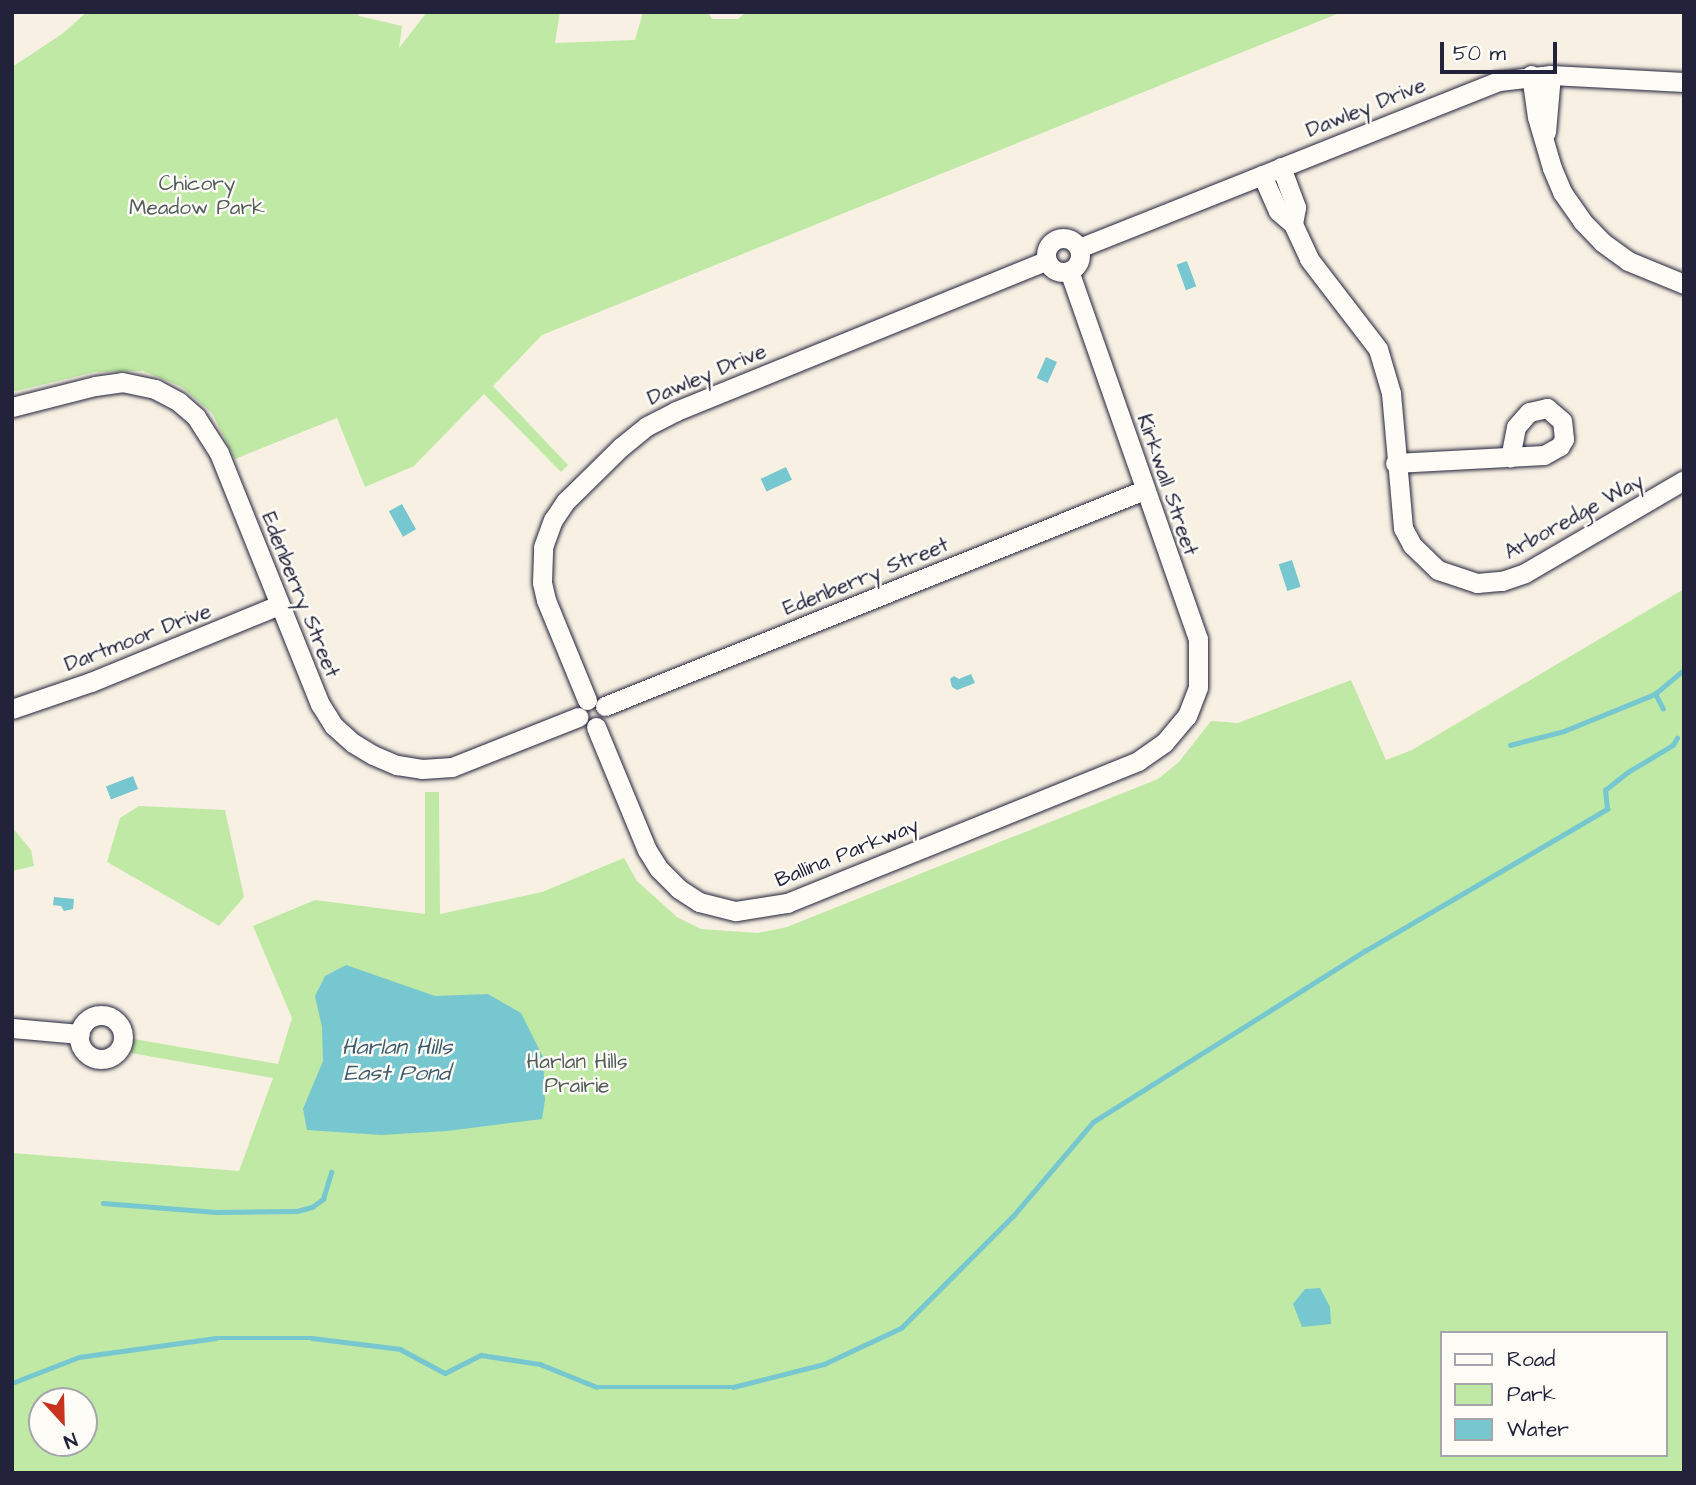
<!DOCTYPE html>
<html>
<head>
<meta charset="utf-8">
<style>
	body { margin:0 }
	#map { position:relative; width:1696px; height:1485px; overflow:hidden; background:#f8f1e3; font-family:"Architects Daughter",sans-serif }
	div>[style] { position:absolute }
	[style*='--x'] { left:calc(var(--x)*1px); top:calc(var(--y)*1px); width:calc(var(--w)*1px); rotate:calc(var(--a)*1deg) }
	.green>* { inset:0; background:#bfe9a5 }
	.water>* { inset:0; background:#76c7d0; transform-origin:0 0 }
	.stream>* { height:4.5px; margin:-2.25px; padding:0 2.25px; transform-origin:2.25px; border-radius:2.25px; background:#76c7d0 }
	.roads { filter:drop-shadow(0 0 2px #22223b) drop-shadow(0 0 2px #22223b) }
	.street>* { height:19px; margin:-9.5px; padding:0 9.5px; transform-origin:9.5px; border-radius:9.5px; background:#fdfcf7 }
	.street>.ring { margin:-9.5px; padding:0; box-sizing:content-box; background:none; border:19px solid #fdfcf7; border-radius:50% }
	span { translate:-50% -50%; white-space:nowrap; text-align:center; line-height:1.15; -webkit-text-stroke:5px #fdfcf7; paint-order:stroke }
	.street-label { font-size:21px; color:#22223b }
	.park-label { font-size:21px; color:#515e5b }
	.water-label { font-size:23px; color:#3f5c6f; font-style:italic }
	.frame { position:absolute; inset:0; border:14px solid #22223b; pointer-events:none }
	.legend { position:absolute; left:1440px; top:1331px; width:228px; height:126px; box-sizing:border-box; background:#fdfcf7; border:2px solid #a5a5ac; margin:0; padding:9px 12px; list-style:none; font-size:21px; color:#22223b }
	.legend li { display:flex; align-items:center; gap:14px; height:35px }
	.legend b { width:35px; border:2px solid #a5a5ac }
	.north { position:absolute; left:28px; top:1387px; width:70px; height:70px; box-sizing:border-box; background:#fdfcf7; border:2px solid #a5a5ac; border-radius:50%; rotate:158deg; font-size:19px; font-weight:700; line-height:28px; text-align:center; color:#22223b }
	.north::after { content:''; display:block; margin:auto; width:24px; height:32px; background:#c8321e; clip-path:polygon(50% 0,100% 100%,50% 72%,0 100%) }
	.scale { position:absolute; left:1440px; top:42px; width:117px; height:32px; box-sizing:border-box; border:4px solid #22223b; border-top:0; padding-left:9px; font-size:21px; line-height:24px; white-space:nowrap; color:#22223b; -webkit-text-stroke:5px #fdfcf7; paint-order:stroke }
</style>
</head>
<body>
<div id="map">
	<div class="green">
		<div style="clip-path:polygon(87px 12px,357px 12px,359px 16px,402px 26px,399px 48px,427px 12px,560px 12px,555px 43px,635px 40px,643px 12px,708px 12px,712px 19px,738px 19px,746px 12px,1342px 12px,542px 335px,493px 386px,568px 465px,561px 472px,484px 394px,414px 466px,365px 487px,337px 418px,235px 459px,212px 413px,182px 387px,143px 371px,95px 372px,12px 392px,12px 67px,62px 34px)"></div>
		<div style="clip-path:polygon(evenodd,1684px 589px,1684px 1473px,12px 1473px,12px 1153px,239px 1171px,273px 1078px,131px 1053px,134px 1039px,278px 1064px,292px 1018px,253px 926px,315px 900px,425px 914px,425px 792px,439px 792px,440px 914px,542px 892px,624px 858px,637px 881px,677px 917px,701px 929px,758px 933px,787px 927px,1158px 779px,1179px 762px,1211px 721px,1238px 723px,1351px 680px,1386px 760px,1412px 750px,1684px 589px,1442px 1333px,1666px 1333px,1666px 1455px,1442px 1455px,1442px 1333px,1684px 589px,42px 1401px,84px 1401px,84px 1443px,42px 1443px,42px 1401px)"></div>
		<div style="clip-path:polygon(139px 806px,225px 810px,244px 897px,219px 926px,107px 862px,120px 818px)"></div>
		<div style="clip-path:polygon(12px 827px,31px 850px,34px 866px,12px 871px)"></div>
	</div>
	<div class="water">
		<div style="left:1187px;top:261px;width:27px;height:11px;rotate:70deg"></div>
		<div style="left:1046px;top:357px;width:12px;height:23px;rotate:24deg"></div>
		<div style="left:786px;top:467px;width:14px;height:28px;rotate:65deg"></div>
		<div style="left:402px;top:504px;width:29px;height:15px;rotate:61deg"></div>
		<div style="left:1292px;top:560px;width:28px;height:14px;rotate:72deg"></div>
		<div style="clip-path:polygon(971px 674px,975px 683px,957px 690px,952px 687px,950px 679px,954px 676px,959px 679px)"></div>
		<div style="left:133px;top:776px;width:14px;height:29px;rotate:69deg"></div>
		<div style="clip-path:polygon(54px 897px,74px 899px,73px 909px,64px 911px,61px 906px,53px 905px)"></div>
		<div style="clip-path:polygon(346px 965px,435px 996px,488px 994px,521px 1013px,543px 1057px,545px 1100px,542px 1119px,447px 1131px,381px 1135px,307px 1130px,303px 1109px,323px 1061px,322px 1027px,315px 996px,325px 976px)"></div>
		<div style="clip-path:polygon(1320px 1288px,1330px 1307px,1331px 1324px,1302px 1327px,1293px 1304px,1305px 1289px)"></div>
	</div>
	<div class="stream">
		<div style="--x:1663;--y:709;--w:17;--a:-118"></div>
		<div style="--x:1655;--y:694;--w:38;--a:-40"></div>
		<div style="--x:1510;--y:745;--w:56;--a:-14.5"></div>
		<div style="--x:1564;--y:731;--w:98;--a:-22.1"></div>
		<div style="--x:103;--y:1203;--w:113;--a:4.6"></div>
		<div style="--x:216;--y:1212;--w:81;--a:-0.7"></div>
		<div style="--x:297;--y:1211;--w:16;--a:-15"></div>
		<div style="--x:312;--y:1207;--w:14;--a:-36"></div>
		<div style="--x:323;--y:1199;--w:28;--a:-73"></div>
		<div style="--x:12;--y:1383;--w:72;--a:-21.2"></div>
		<div style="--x:79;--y:1357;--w:138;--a:-7.9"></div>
		<div style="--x:216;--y:1338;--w:96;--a:0"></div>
		<div style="--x:312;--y:1338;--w:89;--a:7.1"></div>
		<div style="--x:400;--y:1349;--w:51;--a:28.1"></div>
		<div style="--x:445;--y:1373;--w:40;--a:-26.6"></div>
		<div style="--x:481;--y:1355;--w:60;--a:8.7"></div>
		<div style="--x:540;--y:1364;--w:61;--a:22"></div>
		<div style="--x:597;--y:1387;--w:136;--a:0"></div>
		<div style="--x:733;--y:1387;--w:94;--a:-14.2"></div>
		<div style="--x:824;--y:1364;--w:85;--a:-25.1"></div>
		<div style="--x:901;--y:1328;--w:158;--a:-45"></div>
		<div style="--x:1013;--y:1216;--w:123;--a:-49.6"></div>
		<div style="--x:1093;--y:1122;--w:321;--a:-32.2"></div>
		<div style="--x:1365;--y:951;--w:281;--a:-30.4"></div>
		<div style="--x:1607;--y:809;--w:19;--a:-96"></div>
		<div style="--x:1605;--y:790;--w:29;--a:-38"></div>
		<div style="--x:1628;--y:772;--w:52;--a:-31"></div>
		<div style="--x:1673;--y:745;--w:8;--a:-60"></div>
	</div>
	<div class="roads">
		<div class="street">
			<div style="--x:1531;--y:75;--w:42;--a:81.9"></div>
			<div style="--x:1537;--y:117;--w:53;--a:73.6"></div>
			<div style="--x:1552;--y:168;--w:26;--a:67"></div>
			<div style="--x:1562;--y:192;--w:35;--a:55"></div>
			<div style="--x:1582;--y:221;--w:29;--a:46"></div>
			<div style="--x:1602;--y:242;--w:32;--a:36"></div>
			<div style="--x:1628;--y:261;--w:61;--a:22.3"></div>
			<div style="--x:1546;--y:132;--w:57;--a:-85"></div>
			<div style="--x:1281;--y:167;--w:43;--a:69.4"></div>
			<div style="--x:1296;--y:207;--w:17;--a:100"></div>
			<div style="--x:1262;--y:175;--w:39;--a:66"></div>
			<div style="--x:1278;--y:211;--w:20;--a:41"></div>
			<div style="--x:1293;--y:224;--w:38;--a:65"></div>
			<div style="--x:1309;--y:259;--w:113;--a:52.5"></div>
			<div style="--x:1378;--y:349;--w:46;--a:73.5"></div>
			<div style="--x:1391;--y:393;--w:136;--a:84.9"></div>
			<div style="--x:1403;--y:528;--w:19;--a:62"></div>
			<div style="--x:1412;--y:545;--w:36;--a:44"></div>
			<div style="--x:1438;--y:570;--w:41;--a:18.4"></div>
			<div style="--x:1477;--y:583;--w:25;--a:-5"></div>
			<div style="--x:1502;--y:581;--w:24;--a:-19"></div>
			<div style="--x:1525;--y:573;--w:184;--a:-30.3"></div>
			<div class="ring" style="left:1046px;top:238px;width:15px;height:15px"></div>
			<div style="--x:1079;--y:248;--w:452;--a:-21.7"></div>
			<div style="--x:1499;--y:81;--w:52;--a:-6.6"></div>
			<div style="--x:1551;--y:75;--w:133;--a:3"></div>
			<div style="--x:12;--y:407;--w:86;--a:-14.2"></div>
			<div style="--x:95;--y:386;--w:27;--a:-8"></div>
			<div style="--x:122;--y:382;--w:34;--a:12"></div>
			<div style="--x:155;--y:389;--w:27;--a:28"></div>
			<div style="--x:179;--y:402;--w:23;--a:41"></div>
			<div style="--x:196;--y:417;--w:43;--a:57.4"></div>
			<div style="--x:219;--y:453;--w:271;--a:68.1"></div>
			<div style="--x:320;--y:704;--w:26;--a:58"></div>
			<div style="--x:334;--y:726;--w:25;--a:42"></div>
			<div style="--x:353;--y:743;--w:23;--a:31"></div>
			<div style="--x:373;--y:755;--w:26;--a:23"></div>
			<div style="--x:397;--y:765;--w:25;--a:9"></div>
			<div style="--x:422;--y:769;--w:30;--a:-4"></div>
			<div style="--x:452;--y:767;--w:136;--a:-21.6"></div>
			<div style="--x:1395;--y:463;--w:149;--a:-3.1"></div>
			<div style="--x:1544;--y:455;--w:18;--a:-29"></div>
			<div style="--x:1560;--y:446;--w:8;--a:-60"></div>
			<div style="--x:1564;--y:439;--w:18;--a:-96"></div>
			<div style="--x:1562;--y:421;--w:20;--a:-139"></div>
			<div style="--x:1547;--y:408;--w:18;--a:167"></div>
			<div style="--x:1529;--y:412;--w:20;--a:131"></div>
			<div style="--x:1516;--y:427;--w:31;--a:101"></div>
			<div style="--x:587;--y:700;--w:108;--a:-112.3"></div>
			<div style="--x:546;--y:600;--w:18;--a:-103"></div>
			<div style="--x:542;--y:582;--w:35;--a:-88"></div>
			<div style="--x:543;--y:547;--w:29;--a:-70"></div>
			<div style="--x:553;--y:520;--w:23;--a:-56"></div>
			<div style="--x:566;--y:501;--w:77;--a:-44.5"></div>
			<div style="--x:621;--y:447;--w:33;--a:-39"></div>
			<div style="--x:647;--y:426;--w:33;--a:-27"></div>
			<div style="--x:676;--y:411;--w:399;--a:-22.1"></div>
			<div style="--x:605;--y:706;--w:581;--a:-21.84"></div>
			<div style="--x:12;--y:709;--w:83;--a:-18.9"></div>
			<div style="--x:91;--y:682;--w:203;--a:-22.3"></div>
			<div style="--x:596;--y:727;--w:133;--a:67.5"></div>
			<div style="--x:647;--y:850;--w:22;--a:58"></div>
			<div style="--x:659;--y:869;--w:28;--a:45"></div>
			<div style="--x:679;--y:889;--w:24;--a:33"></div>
			<div style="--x:699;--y:902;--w:38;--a:14"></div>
			<div style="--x:736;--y:911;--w:52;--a:-8.9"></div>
			<div style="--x:787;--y:903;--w:379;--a:-22"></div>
			<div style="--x:1138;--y:761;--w:32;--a:-35"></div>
			<div style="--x:1164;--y:743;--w:35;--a:-50"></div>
			<div style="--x:1187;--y:716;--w:31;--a:-69"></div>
			<div style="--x:1198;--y:687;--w:48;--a:-90"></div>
			<div style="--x:1198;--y:639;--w:390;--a:-109.3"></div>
			<div class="ring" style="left:79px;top:1015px;width:25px;height:25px"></div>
			<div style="--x:12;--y:1028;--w:68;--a:5"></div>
		</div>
	</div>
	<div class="street-label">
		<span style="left:1366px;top:108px;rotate:-22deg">Dawley Drive</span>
		<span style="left:707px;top:375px;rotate:-23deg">Dawley Drive</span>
		<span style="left:1167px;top:485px;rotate:71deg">Kirkwall Street</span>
		<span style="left:1574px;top:517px;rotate:-29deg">Arboredge Way</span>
		<span style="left:866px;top:577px;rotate:-22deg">Edenberry Street</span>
		<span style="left:300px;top:595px;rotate:68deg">Edenberry Street</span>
		<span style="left:138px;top:638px;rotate:-21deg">Dartmoor Drive</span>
		<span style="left:847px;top:853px;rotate:-22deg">Ballina Parkway</span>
	</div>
	<div class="park-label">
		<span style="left:197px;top:196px">Chicory<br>Meadow Park</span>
		<span style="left:577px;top:1074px">Harlan Hills<br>Prairie</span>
	</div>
	<div class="water-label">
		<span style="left:397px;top:1060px">Harlan Hills<br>East Pond</span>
	</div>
	<div class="frame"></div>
	<ul class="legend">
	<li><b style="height:9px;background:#fdfcf7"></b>Road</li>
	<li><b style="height:19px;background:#bfe9a5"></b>Park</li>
	<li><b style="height:19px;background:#76c7d0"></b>Water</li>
	</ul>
	<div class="north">N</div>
	<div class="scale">50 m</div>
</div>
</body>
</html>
